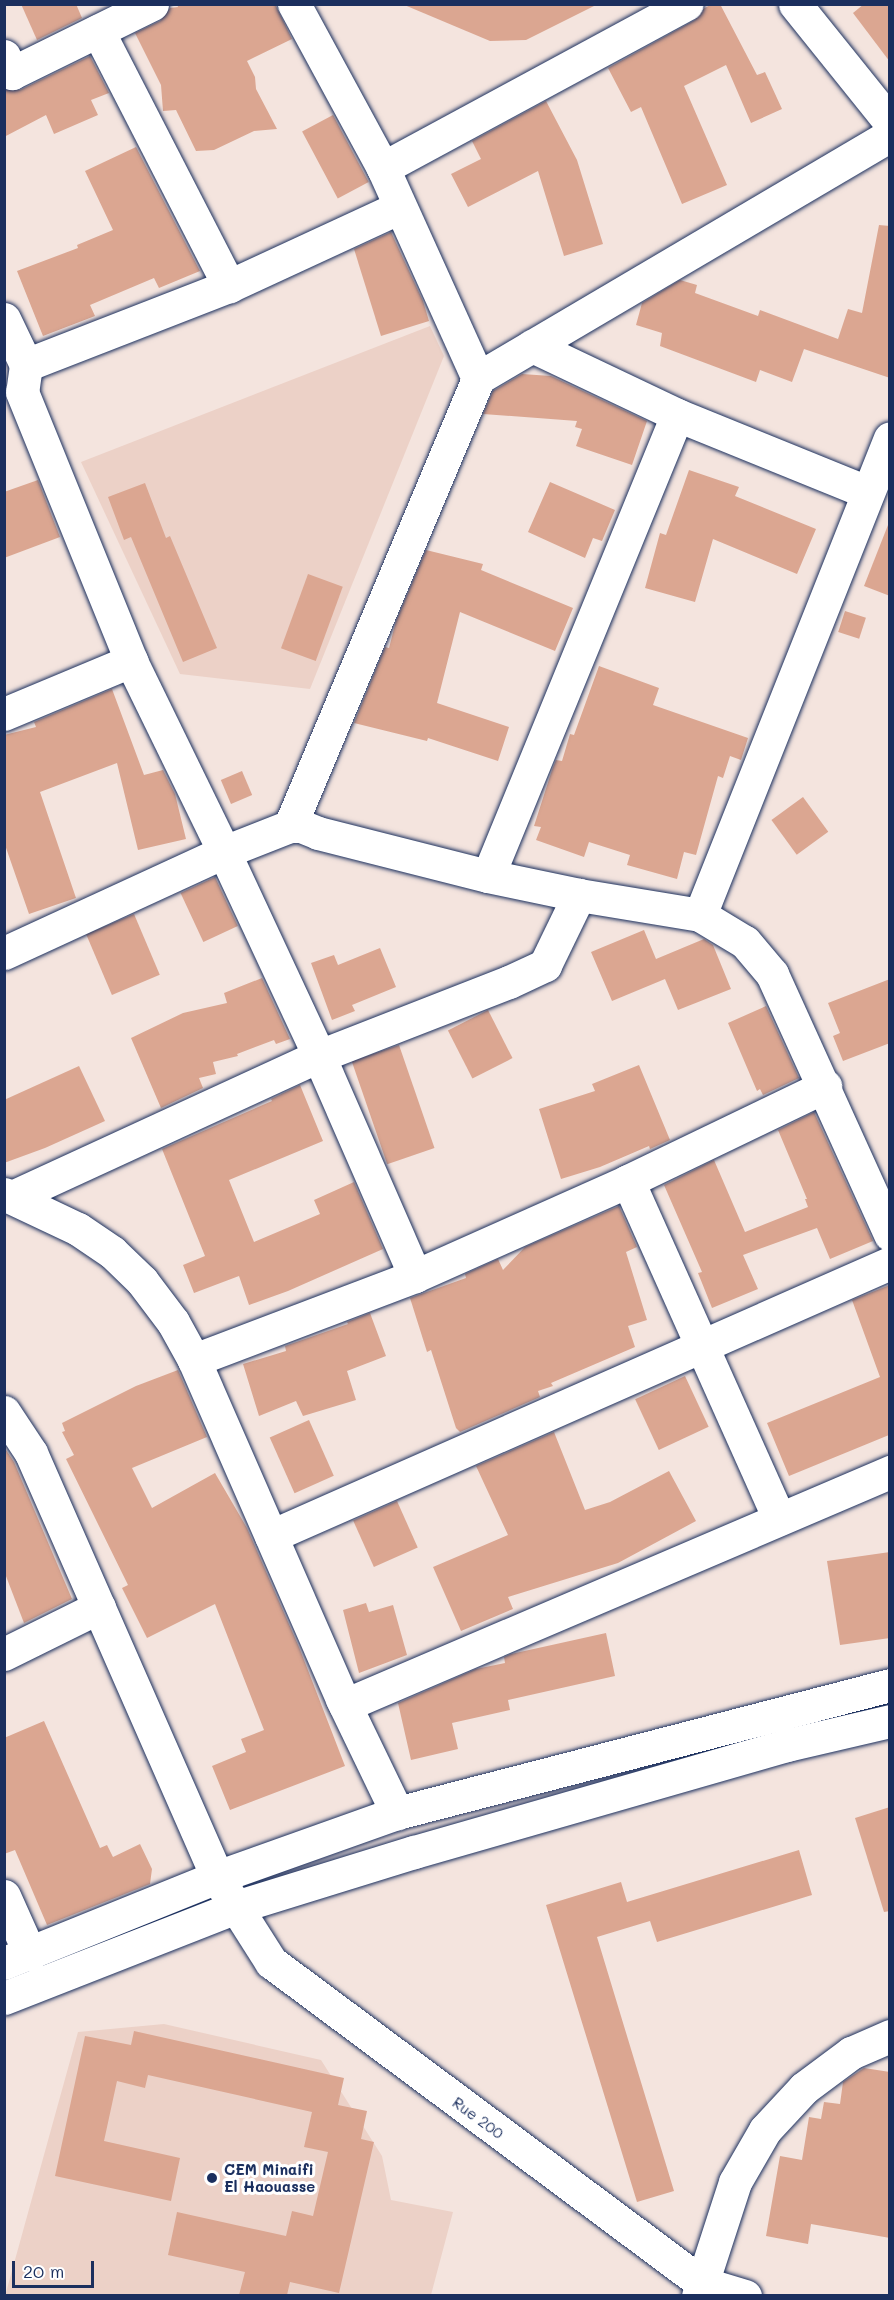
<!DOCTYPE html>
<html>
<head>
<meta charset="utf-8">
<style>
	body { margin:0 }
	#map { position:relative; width:894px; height:2300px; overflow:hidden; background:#f4e4de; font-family:Mali,sans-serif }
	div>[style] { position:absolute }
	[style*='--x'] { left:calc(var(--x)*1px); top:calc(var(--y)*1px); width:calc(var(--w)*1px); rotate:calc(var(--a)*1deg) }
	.built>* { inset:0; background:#ecd1c7 }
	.building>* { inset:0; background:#dba691; transform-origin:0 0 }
	.roads { filter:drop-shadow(0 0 2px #1b2f5e) drop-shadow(0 0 2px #1b2f5e) }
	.minor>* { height:33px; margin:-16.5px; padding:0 16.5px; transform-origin:16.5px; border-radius:16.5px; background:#fff }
	.major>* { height:33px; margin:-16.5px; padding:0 16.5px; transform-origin:16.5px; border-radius:16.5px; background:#fff }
	.dots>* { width:16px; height:16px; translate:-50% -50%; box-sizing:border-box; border:3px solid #fff; border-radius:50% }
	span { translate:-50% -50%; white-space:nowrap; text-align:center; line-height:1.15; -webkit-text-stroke:6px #fff; paint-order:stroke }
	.street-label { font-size:15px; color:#1b2f5e }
	.poi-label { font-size:15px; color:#1b2f5e; font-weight:700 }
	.left { translate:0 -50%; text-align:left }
	.frame { position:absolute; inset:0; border:6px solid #1b2f5e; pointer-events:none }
	.scale { position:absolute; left:12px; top:2261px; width:82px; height:27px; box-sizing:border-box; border:3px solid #1b2f5e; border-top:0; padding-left:8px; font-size:18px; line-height:21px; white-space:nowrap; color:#1b2f5e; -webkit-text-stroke:4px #fff; paint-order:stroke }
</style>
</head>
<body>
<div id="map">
	<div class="built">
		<div style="clip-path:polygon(430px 326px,444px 356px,310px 689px,180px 674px,81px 462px)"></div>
		<div style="clip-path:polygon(164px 2024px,321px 2060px,382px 2156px,391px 2200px,453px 2212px,431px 2295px,5px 2296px,78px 2032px)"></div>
	</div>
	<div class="building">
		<div style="clip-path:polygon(21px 4px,76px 4px,82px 18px,37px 40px)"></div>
		<div style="clip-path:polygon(177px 4px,275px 4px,292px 39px,247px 61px,255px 77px,256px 89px,277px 129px,254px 131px,214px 150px,196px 151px,176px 110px,163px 111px,161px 85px,135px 33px,160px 21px,170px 8px,178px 7px)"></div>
		<div style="clip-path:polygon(402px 4px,598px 4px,526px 40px,490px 41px)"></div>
		<div style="clip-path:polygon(712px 4px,720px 4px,757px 75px,765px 72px,782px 109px,751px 123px,726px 65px,684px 86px,727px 185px,682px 204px,641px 107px,631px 112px,608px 68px,695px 20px,703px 9px)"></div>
		<div style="clip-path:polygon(864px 4px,890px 4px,890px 62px,853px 13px)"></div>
		<div style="clip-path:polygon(90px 56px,109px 93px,91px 100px,98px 115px,54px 134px,46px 115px,4px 137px,4px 90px,20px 90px)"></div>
		<div style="clip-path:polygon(546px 101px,577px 160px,603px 244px,564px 256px,538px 171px,468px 207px,451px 174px,481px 159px,472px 141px)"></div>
		<div style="left:333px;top:115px;width:76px;height:35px;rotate:62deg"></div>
		<div style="clip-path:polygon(136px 147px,200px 271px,159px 288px,154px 278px,90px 305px,95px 316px,43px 336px,17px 271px,78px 248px,77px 245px,113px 230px,85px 171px)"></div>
		<div style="clip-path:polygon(879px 225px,890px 226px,890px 378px,804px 349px,792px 382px,760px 370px,756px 382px,660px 346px,662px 333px,636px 325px,642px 303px,680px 280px,697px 285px,695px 293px,758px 316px,760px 310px,838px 339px,848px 309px,862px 313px)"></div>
		<div style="clip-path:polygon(391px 232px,423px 301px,429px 321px,381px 336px,354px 249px)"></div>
		<div style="clip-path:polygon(522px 374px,551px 376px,647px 421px,632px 465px,576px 446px,582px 429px,575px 427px,577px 421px,483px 414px,493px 391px)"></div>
		<div style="clip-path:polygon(689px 470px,739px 487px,735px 496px,816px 529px,797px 574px,713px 539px,695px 602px,645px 588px,660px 533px,666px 535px)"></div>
		<div style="clip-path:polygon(38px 480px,60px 537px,4px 558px,4px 492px)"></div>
		<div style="clip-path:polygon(550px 482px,615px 510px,602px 541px,593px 538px,585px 558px,528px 532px)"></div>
		<div style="clip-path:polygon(145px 483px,166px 538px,170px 536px,217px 648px,183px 662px,131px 537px,124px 540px,108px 497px)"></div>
		<div style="clip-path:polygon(888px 525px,890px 525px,890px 596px,864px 586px)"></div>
		<div style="clip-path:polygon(426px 550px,483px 564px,481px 570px,573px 608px,555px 651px,460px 612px,437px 703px,509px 727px,498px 761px,428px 738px,427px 741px,354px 723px,385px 647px,389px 648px,396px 621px)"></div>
		<div style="left:308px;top:574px;width:37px;height:79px;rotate:20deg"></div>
		<div style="left:845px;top:611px;width:22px;height:22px;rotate:18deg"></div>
		<div style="clip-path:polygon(599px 666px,659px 688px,653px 705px,748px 738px,741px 760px,730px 756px,723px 778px,718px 776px,696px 855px,684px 852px,677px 879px,627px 865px,630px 855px,589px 842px,584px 857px,536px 840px,541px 827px,534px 826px,552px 770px,556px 760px,562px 761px,570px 734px,574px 735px)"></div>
		<div style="clip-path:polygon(112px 689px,144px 775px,163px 770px,175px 794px,186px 839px,138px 850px,117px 763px,40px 792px,76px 898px,29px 914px,4px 842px,4px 735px,36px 727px,34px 722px)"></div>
		<div style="left:242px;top:771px;width:26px;height:23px;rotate:67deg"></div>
		<div style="left:803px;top:797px;width:43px;height:39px;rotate:54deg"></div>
		<div style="left:215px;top:877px;width:54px;height:38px;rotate:65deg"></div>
		<div style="left:134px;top:914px;width:66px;height:52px;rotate:67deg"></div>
		<div style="clip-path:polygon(644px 930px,656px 959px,704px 939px,713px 945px,731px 989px,678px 1010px,665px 979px,612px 1001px,591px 952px)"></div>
		<div style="clip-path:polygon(380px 948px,396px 987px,352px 1005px,355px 1011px,332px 1020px,311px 963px,334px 955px,338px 965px)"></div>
		<div style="clip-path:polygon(262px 978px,290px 1039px,276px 1044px,274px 1040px,237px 1054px,238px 1056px,213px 1062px,216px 1074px,199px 1078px,203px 1088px,161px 1108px,131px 1038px,183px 1013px,227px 1003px,224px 993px)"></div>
		<div style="clip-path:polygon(890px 979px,890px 1043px,843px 1061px,833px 1036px,840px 1033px,828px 1003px)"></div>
		<div style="clip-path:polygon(766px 1006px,799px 1078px,763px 1095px,760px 1089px,757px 1091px,728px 1023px)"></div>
		<div style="left:488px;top:1010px;width:54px;height:45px;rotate:63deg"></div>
		<div style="left:399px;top:1045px;width:109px;height:50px;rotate:71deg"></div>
		<div style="clip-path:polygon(639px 1065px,670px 1140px,650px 1149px,649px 1146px,600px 1167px,561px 1179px,539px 1109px,595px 1091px,592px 1084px)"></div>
		<div style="clip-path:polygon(79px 1066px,105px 1121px,45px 1148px,4px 1163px,4px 1100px)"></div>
		<div style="clip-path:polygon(300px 1085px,323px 1141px,229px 1180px,254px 1242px,320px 1214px,314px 1200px,354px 1182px,383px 1249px,288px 1291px,249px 1305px,239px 1276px,194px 1293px,183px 1265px,205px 1256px,162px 1149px,272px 1101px,271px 1099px)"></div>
		<div style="clip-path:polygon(814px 1112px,873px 1241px,830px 1259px,817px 1228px,743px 1255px,758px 1289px,712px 1308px,698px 1273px,702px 1272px,664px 1185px,714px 1160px,745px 1232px,808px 1207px,805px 1199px,807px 1199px,778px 1130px)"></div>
		<div style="clip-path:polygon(619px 1206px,637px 1247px,626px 1252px,647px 1320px,628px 1326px,635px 1347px,551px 1383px,553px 1386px,538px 1391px,540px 1397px,460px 1432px,456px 1428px,431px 1350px,427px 1352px,410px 1298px,466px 1278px,465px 1274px,498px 1259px,503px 1270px,525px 1247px)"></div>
		<div style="clip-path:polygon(890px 1285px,889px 1435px,789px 1476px,767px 1423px,880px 1377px,852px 1300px)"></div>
		<div style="clip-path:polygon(370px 1313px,386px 1356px,347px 1371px,356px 1400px,303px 1416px,296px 1401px,259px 1416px,243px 1364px,286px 1351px,285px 1346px,348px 1324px,347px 1322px)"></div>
		<div style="clip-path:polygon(178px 1370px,207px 1437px,132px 1468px,152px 1508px,215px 1473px,247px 1528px,299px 1647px,345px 1766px,230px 1810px,212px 1766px,246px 1752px,241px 1739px,264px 1730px,215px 1604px,147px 1638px,122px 1588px,128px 1585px,66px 1459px,74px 1455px,62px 1432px,65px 1431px,62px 1423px,136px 1386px)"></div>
		<div style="left:685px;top:1376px;width:56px;height:55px;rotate:65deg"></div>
		<div style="left:309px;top:1420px;width:61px;height:43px;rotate:66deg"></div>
		<div style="clip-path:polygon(554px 1432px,585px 1510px,610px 1502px,669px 1471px,696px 1521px,618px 1563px,508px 1597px,513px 1609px,461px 1631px,433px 1567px,508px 1535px,476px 1466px)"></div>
		<div style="clip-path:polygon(4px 1447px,14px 1462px,72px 1599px,24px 1623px,4px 1571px)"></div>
		<div style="left:397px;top:1501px;width:51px;height:48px;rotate:66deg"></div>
		<div style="clip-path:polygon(890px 1552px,890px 1638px,840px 1645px,827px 1561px)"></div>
		<div style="clip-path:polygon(366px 1603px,369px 1612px,393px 1605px,407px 1655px,359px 1673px,343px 1610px)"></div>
		<div style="clip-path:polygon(606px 1633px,615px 1676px,508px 1700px,510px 1710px,452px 1723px,458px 1749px,411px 1760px,398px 1703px,476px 1669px,505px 1663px,504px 1657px,511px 1654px)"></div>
		<div style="clip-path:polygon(44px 1721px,100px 1848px,107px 1845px,113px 1857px,140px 1844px,152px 1869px,150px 1884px,47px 1925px,15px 1850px,4px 1854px,4px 1738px)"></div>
		<div style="clip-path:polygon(890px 1807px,890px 1911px,884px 1912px,855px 1818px)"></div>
		<div style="clip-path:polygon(799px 1850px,812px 1895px,657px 1942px,650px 1921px,597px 1937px,674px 2191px,637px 2202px,546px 1905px,621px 1882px,627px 1902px)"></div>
		<div style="clip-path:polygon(134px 2031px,344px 2078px,338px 2105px,367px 2111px,361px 2139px,374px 2142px,339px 2293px,290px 2282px,287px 2295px,239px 2295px,245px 2272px,168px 2255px,177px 2212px,286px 2236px,292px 2211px,313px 2216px,328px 2152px,304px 2147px,312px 2112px,148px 2075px,145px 2088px,117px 2081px,104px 2141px,180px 2158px,171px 2201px,55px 2176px,85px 2036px,131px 2045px)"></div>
		<div style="clip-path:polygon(864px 2068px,890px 2072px,890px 2238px,811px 2224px,808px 2244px,766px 2236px,780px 2156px,802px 2160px,809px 2117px,821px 2119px,824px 2102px,840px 2104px,843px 2082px)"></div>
	</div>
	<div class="roads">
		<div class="minor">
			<div style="--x:294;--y:4;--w:187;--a:61.5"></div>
			<div style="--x:383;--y:168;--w:230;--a:65.7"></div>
			<div style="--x:795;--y:4;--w:151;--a:51.2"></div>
			<div style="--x:98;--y:31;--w:287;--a:62.8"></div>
			<div style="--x:4;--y:56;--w:19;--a:65"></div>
			<div style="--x:12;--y:73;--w:156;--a:-26.2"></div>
			<div style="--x:383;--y:168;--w:345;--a:-28.4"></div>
			<div style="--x:4;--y:319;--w:51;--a:64.4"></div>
			<div style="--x:26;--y:365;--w:27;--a:98"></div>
			<div style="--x:22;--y:392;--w:290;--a:67.9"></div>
			<div style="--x:131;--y:661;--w:212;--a:64"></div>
			<div style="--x:224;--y:852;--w:225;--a:65"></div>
			<div style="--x:319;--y:1056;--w:240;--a:66.4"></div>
			<div style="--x:532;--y:346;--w:161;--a:25.4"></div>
			<div style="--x:677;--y:415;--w:205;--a:22.1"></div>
			<div style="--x:26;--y:365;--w:218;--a:-21.3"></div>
			<div style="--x:229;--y:286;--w:188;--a:-24.8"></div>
			<div style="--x:4;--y:714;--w:138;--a:-22.7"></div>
			<div style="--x:290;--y:826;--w:486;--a:-67.2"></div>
			<div style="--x:478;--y:378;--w:478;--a:-30.5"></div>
			<div style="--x:488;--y:876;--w:498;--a:-67.7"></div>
			<div style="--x:700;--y:915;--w:513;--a:-68.28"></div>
			<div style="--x:4;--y:953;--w:242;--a:-24.7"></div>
			<div style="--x:224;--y:852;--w:71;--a:-21.5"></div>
			<div style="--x:290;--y:826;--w:11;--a:0"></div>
			<div style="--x:301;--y:826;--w:18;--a:22"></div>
			<div style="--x:318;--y:833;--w:175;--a:14.2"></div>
			<div style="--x:488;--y:876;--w:93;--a:11.8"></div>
			<div style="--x:579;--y:895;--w:123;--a:9.4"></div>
			<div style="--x:700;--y:915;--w:52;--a:31"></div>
			<div style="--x:745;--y:942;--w:42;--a:49.8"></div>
			<div style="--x:772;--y:974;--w:286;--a:65.6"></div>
			<div style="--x:628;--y:1181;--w:370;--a:65.9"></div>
			<div style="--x:4;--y:1194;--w:82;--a:25.3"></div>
			<div style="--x:78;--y:1229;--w:41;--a:34.1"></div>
			<div style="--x:112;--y:1252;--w:42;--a:44"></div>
			<div style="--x:142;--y:1281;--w:51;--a:52.9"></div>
			<div style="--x:173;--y:1322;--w:43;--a:61.1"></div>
			<div style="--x:194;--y:1360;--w:370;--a:66.4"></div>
			<div style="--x:342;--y:1699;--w:127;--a:64.2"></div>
			<div style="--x:12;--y:1197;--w:338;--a:-24.7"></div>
			<div style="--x:319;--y:1056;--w:204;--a:-21.3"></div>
			<div style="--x:509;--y:982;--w:40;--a:-25"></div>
			<div style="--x:545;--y:965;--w:78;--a:-64.1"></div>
			<div style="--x:194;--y:1360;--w:236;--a:-20.8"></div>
			<div style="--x:415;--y:1276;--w:233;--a:-24"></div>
			<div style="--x:628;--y:1181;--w:219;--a:-25.7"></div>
			<div style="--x:4;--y:1412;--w:49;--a:56.6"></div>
			<div style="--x:31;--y:1453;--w:463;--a:66.3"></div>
			<div style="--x:217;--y:1877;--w:101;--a:57.6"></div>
			<div style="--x:271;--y:1962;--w:537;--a:36.68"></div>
			<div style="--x:702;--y:2283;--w:45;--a:16.8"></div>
			<div style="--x:271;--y:1536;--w:677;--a:-23.8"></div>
			<div style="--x:4;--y:1654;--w:106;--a:-26.3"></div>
			<div style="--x:345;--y:1705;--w:593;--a:-23.15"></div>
			<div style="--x:4;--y:1896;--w:64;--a:65.9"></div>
			<div style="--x:698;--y:2296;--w:120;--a:-72"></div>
			<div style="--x:735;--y:2182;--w:60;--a:-60"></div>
			<div style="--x:765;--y:2130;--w:57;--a:-47.1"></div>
			<div style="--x:804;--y:2088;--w:59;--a:-36.7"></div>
			<div style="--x:851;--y:2053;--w:43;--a:-23.6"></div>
		</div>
		<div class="major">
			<div style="--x:4;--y:1963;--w:230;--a:-22"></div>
			<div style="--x:217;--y:1877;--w:191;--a:-19.6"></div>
			<div style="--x:397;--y:1813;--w:509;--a:-14.55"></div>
			<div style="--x:4;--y:1998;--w:249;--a:-21.4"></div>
			<div style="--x:236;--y:1907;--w:186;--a:-17.2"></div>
			<div style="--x:414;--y:1852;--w:388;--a:-16"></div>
			<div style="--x:787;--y:1745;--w:106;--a:-13.1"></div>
		</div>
	</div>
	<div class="dots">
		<div style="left:212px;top:2178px;background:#1b2f5e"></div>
	</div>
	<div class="street-label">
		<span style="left:478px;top:2118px;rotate:36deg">Rue 200</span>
	</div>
	<div class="poi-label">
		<span class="left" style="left:224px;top:2178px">CEM Minaifi<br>El Haouasse</span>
	</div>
	<div class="frame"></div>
	<div class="scale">20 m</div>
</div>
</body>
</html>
